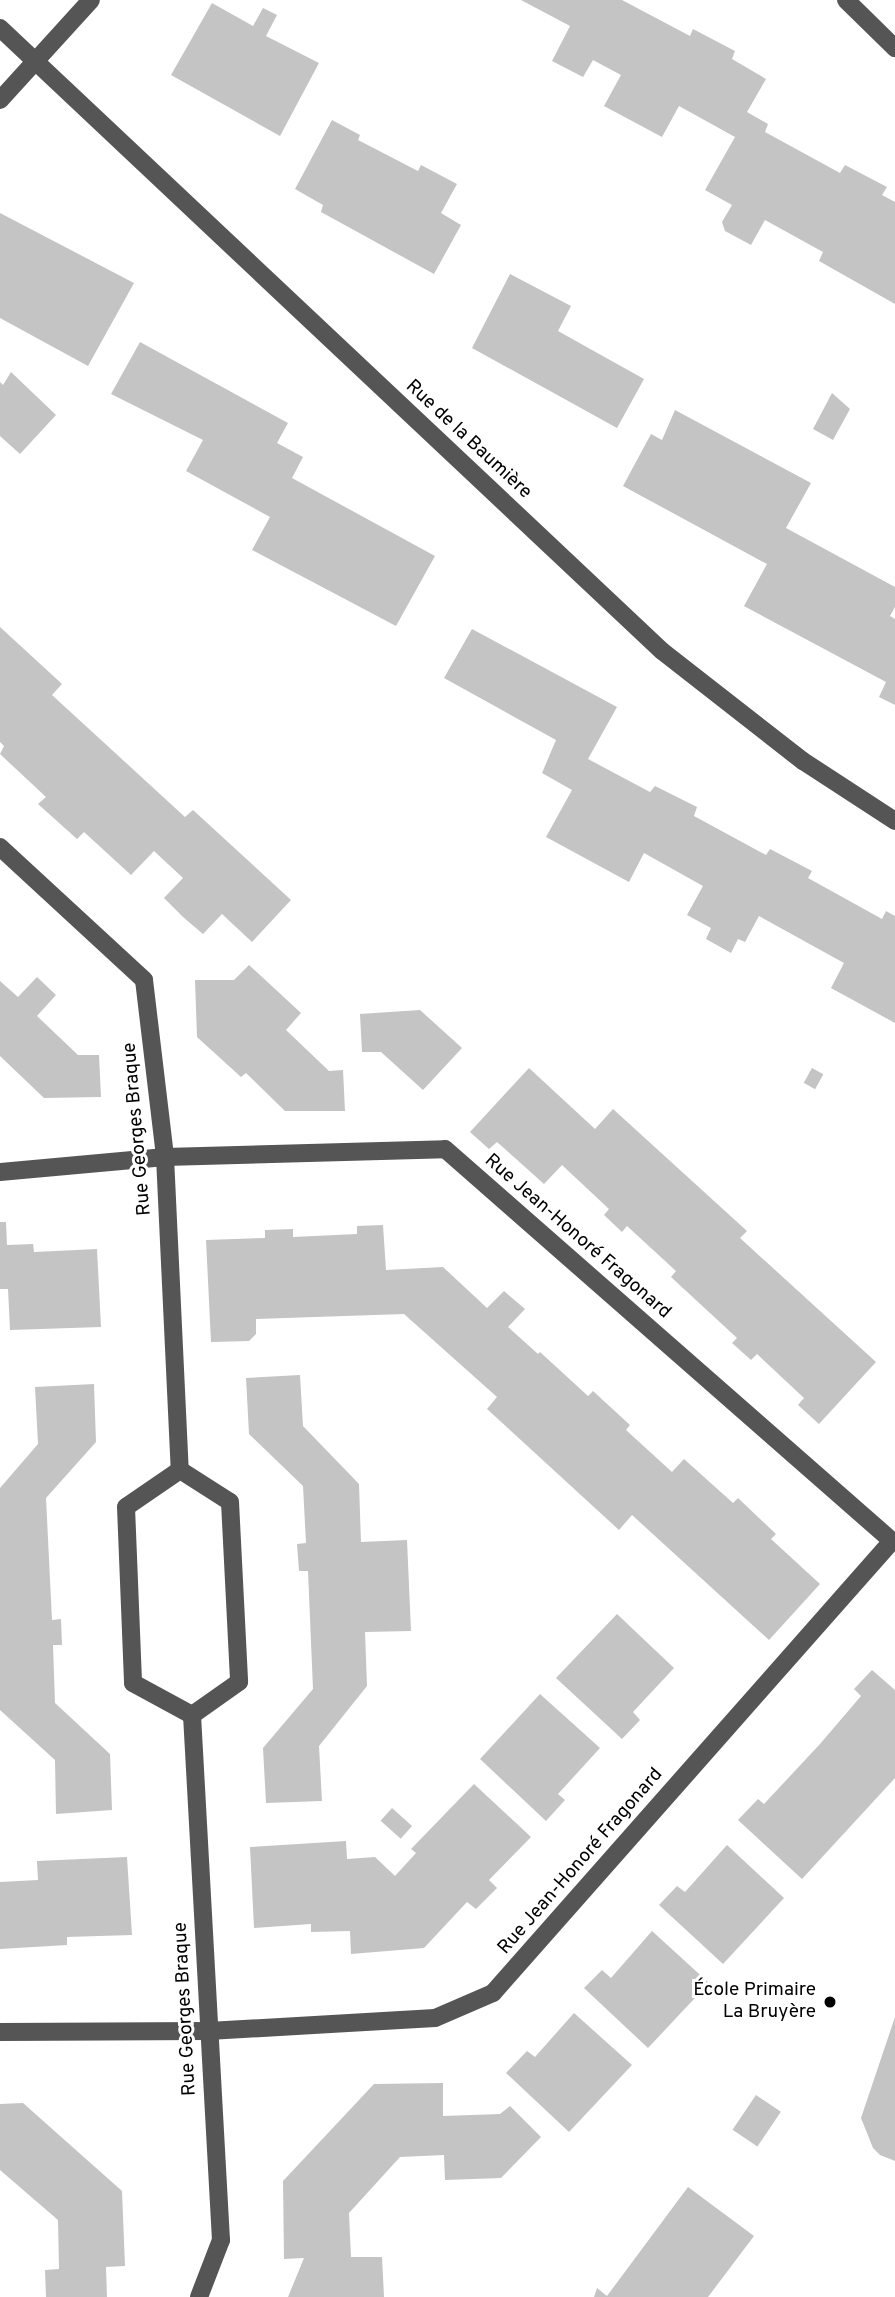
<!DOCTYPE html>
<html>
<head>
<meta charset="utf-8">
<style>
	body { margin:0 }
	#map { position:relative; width:895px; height:2297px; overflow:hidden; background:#fff; font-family:Overpass,sans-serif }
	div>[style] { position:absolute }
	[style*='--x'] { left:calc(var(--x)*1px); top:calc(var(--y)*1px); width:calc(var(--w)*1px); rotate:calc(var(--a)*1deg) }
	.building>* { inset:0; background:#c4c4c4; transform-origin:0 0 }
	.minor>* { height:18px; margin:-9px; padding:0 9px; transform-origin:9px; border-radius:9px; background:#555 }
	.dots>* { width:19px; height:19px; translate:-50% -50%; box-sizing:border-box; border:4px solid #fff; border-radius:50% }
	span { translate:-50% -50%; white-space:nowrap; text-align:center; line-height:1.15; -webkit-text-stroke:6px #fff; paint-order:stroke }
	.street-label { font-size:19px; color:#000 }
	.poi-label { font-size:19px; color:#000 }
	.right { translate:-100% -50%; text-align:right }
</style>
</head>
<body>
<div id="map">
	<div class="building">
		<div style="clip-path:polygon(521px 0,622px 0,690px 36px,693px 29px,735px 51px,732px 59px,766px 79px,747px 112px,768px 124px,765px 132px,840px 173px,845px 165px,887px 187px,882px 195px,895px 202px,895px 304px,819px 261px,823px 252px,765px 220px,751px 245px,725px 231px,722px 222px,732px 205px,705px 190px,735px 137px,679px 106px,662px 137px,604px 106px,621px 75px,593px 60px,583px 77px,552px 61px,570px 26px)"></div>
		<div style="clip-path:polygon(212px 3px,253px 26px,263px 8px,277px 15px,266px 36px,319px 63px,280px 136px,171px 75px)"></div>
		<div style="clip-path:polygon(332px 120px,360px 135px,358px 140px,418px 171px,421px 165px,457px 184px,441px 213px,461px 225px,434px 274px,321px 212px,323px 205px,295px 189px)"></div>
		<div style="clip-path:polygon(0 213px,134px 283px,88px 366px,0 318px)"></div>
		<div style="clip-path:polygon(510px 274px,571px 306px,558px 331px,644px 379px,617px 428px,472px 348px)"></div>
		<div style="clip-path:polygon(140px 342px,288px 423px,277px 443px,303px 457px,292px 478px,435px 556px,396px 626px,252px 550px,270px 517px,186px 471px,203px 440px,111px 394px)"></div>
		<div style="clip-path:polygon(11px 372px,56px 415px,20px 454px,0 436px,0 382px,3px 385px)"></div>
		<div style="clip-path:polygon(832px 393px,850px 409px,833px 440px,813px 429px)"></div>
		<div style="clip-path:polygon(675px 410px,811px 483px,786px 528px,895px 587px,895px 607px,890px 616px,895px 619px,895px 705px,879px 697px,886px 682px,744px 606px,767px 564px,623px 486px,651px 434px,662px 440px)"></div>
		<div style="clip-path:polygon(0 627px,62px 684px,52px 695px,185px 817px,193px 810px,291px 900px,252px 942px,222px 914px,203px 934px,183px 917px,164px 898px,183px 878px,154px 851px,131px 875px,84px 832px,77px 839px,38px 804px,46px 797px,0 754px,4px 746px,0 742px)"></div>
		<div style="clip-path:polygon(472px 629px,617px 707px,588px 759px,650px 792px,655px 786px,697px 807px,694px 816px,766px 855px,770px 849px,812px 871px,808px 878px,882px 919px,886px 911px,895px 916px,895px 1023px,831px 988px,844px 963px,759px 916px,745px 942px,738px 939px,731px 953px,706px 939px,711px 928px,687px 915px,703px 886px,644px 853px,629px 882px,546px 837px,572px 790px,542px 773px,556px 740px,444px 678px)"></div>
		<div style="clip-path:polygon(249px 965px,301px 1013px,286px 1030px,329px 1071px,343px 1070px,345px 1111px,285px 1111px,246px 1073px,241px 1077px,197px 1037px,195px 980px,234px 980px)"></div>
		<div style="clip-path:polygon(37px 977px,56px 995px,37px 1016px,78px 1055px,99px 1055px,101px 1097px,44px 1098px,0 1056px,0 981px,18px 997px)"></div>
		<div style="clip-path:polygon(420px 1010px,462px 1048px,423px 1090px,381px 1052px,362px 1052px,360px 1014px)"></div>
		<div style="clip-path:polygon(529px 1068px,595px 1129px,613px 1109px,747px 1231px,740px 1238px,876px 1362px,819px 1424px,798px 1405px,804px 1398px,757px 1354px,751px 1360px,732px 1343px,737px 1338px,671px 1277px,676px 1271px,627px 1226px,622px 1232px,604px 1215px,609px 1209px,562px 1165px,544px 1184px,497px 1142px,489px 1149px,470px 1132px)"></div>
		<div style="left:812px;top:1068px;width:13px;height:17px;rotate:29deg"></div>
		<div style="clip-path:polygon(0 1222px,6px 1222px,7px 1245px,33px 1244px,34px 1252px,97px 1249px,101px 1327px,10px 1330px,8px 1289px,0 1289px)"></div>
		<div style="clip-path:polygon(383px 1225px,386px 1270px,443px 1267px,487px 1308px,504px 1291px,525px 1309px,508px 1327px,538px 1354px,540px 1352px,588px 1396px,593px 1391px,630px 1425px,626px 1430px,672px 1472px,684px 1459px,733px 1503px,738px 1498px,776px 1534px,771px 1539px,820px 1584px,769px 1640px,632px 1515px,619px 1530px,487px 1409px,497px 1397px,404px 1314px,256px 1319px,256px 1334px,249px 1341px,211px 1342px,206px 1240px,265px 1238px,265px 1230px,293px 1229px,293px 1237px,357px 1234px,357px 1226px)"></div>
		<div style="clip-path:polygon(300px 1375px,303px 1426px,359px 1484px,361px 1542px,407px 1540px,411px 1631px,365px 1632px,367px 1686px,319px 1746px,322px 1801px,266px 1803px,263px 1748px,313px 1689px,308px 1571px,299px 1571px,297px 1544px,306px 1543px,303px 1486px,249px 1434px,246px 1378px)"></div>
		<div style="clip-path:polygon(94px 1384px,96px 1442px,46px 1498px,52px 1620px,61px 1619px,62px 1645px,53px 1645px,55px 1703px,110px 1754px,112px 1810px,56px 1814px,55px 1760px,0 1710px,0 1488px,38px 1444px,35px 1387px)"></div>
		<div style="clip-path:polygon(617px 1614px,674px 1668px,633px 1712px,640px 1720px,622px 1739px,556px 1678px)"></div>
		<div style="clip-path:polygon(872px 1670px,895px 1690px,895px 1778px,802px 1879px,738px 1820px,758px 1799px,764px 1804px,820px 1744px,861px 1696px,854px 1689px)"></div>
		<div style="clip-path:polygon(540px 1694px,600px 1748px,558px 1794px,565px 1800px,546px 1821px,480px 1759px)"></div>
		<div style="clip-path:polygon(474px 1784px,531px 1837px,489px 1880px,497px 1888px,476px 1909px,467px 1902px,424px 1948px,351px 1954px,350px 1931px,311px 1932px,311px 1924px,254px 1928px,250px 1847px,346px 1841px,347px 1859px,375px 1857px,395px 1876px,416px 1853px,411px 1849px)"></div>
		<div style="left:392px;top:1808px;width:27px;height:17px;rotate:42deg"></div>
		<div style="clip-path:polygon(727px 1845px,784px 1898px,723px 1964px,659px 1905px,677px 1886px,685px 1892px)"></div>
		<div style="clip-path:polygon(127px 1857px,132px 1935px,67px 1937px,67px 1945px,0 1949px,0 1882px,38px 1880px,37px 1861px)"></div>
		<div style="clip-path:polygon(652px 1931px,709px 1983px,648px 2048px,584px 1988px,602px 1970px,611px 1978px)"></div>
		<div style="clip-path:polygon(574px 2013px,632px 2065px,569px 2132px,506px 2073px,527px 2051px,535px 2057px)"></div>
		<div style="clip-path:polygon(895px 2017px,895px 2161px,880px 2155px,873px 2148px,861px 2118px)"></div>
		<div style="clip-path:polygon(443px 2083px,443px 2116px,500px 2114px,510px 2106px,541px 2137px,501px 2178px,445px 2180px,444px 2155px,400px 2157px,349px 2213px,351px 2257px,382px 2257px,384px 2297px,288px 2297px,304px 2258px,284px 2259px,283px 2181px,374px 2084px)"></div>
		<div style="left:756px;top:2095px;width:30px;height:42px;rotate:34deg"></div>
		<div style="clip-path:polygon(23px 2103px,122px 2191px,125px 2266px,106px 2267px,107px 2297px,46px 2297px,45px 2270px,59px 2269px,58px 2220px,0 2170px,0 2104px)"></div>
		<div style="clip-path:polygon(688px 2187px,754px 2236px,708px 2297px,594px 2297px,597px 2288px,607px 2296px)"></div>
	</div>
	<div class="minor">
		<div style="--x:846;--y:0;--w:69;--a:44.4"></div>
		<div style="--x:0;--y:28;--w:909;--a:43.26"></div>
		<div style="--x:662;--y:651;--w:179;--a:38"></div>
		<div style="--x:803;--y:761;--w:110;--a:33.1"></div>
		<div style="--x:0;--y:100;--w:135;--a:-47.7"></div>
		<div style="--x:0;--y:847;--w:196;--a:42.7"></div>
		<div style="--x:144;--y:980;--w:178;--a:83.2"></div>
		<div style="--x:165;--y:1157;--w:313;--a:87.3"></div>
		<div style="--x:0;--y:1172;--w:166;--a:-5.2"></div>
		<div style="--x:165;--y:1157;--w:280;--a:-1.6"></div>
		<div style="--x:445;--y:1149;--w:595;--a:41.25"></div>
		<div style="--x:892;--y:1541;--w:603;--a:131.44"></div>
		<div style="--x:493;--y:1993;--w:63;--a:156.7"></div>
		<div style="--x:435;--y:2018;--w:227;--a:176.7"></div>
		<div style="--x:208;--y:2031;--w:208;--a:179.7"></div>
		<div style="--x:180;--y:1470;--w:65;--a:145.6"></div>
		<div style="--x:126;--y:1507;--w:176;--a:87.7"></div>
		<div style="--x:133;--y:1683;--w:67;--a:28.5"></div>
		<div style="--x:180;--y:1470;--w:59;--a:32.6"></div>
		<div style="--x:230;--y:1502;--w:180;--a:87.1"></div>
		<div style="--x:239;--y:1682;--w:57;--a:144.9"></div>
		<div style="--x:192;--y:1715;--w:526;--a:86.84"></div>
		<div style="--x:221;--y:2240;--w:61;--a:111.1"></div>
	</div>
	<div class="dots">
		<div style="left:830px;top:2002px;background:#000"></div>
	</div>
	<div class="street-label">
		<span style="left:468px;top:440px;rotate:43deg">Rue de la Baumière</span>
		<span style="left:138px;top:1129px;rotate:-95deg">Rue Georges Braque</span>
		<span style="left:577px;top:1237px;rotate:41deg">Rue Jean-Honoré Fragonard</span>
		<span style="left:581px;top:1862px;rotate:-49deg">Rue Jean-Honoré Fragonard</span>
		<span style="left:186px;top:2009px;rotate:-93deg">Rue Georges Braque</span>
	</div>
	<div class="poi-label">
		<span class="right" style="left:816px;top:2002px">École Primaire<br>La Bruyère</span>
	</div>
</div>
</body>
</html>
